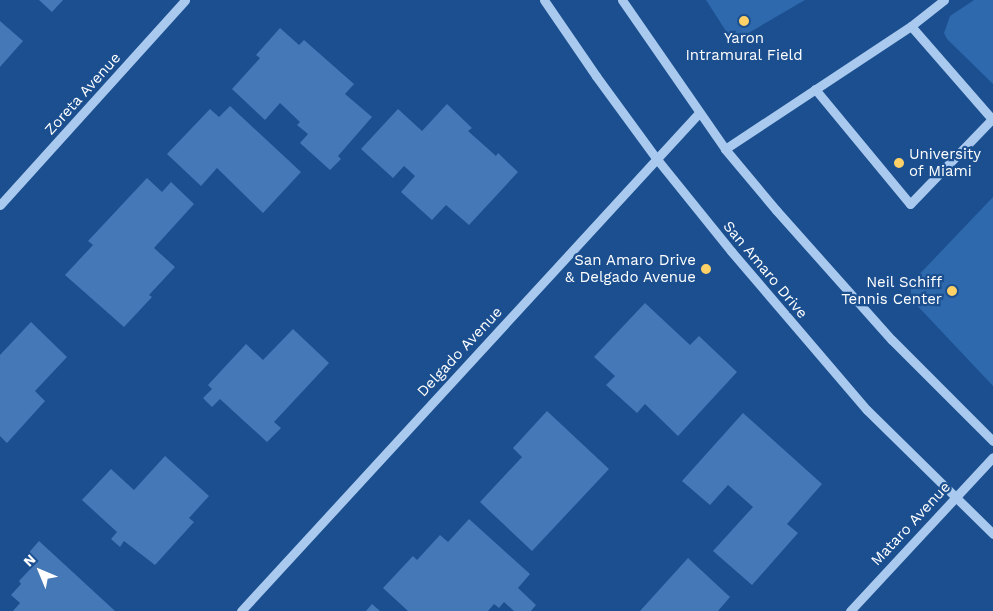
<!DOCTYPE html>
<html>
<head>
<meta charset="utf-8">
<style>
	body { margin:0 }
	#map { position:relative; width:993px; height:611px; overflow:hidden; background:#1b4f8f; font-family:"Work Sans",sans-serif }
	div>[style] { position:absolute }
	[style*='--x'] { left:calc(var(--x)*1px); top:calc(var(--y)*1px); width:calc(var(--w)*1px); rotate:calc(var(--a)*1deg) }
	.green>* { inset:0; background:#2e69ad }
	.building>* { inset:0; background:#4478b7 }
	.minor>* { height:9px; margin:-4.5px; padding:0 4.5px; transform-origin:4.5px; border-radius:4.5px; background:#a9c9ee }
	.dots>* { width:14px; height:14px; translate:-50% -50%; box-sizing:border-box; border:2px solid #1b4f8f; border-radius:50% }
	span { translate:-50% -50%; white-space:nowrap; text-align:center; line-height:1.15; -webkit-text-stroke:4.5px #1b4f8f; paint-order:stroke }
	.poi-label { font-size:15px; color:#fff }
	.left { translate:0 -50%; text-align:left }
	.right { translate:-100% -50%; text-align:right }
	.street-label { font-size:15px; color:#fff }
	.north { position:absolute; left:15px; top:546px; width:50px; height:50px; -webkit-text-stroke:4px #1b4f8f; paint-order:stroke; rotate:315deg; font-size:14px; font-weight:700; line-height:20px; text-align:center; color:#fff }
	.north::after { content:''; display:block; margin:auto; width:18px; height:22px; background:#fff; clip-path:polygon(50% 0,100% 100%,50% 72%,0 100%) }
</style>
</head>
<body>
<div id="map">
	<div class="green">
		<div style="clip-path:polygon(706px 0,805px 0,733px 42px)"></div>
		<div style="clip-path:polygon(974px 0,993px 0,993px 84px,947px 39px,944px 33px,950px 16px)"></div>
		<div style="clip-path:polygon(993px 197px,993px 386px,911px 299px,911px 283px)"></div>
	</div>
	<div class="building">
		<div style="clip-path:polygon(39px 0,63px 0,52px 12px)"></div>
		<div style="clip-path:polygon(0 21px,23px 41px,0 67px)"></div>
		<div style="clip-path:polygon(280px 28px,299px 45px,304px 40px,354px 84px,345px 94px,372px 117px,338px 156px,341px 159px,330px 170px,300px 143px,308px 134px,297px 125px,300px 122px,280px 103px,265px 120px,232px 89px,260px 58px,256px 55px)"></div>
		<div style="clip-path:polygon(447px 104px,472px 128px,468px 131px,496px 156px,498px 153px,518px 172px,469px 225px,446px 205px,432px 220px,401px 192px,415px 176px,404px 166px,393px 178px,361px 149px,398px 109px,422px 131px)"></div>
		<div style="clip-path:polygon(230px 106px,301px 172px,263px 213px,217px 168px,201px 186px,167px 154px,210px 109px,219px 117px)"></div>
		<div style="clip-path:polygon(147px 178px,162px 192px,171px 182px,194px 204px,154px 248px,175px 267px,149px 295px,152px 297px,124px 327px,65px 275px,93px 245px,88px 241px)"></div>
		<div style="clip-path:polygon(645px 303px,690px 345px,699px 336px,737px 372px,678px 436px,645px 404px,637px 413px,606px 385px,615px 376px,594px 357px)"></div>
		<div style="clip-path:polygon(31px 322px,67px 357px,35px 391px,45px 401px,7px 443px,0 436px,0 355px)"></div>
		<div style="clip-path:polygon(293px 329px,329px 363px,274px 422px,281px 428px,267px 442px,220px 399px,212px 407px,203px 398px,212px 389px,208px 385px,246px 344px,263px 360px)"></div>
		<div style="clip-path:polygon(547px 411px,609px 469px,532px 551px,480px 502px,522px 457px,513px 448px)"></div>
		<div style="clip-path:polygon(743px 413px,822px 484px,787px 524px,798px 533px,752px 585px,713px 551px,753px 507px,728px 485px,710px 505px,682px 481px)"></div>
		<div style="clip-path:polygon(165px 456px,209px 496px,189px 518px,194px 522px,155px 565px,124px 541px,120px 547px,111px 539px,117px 532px,82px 500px,111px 469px,134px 490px)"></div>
		<div style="clip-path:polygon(469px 519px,530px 574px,518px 588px,536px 605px,531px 611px,514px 611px,504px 602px,499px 608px,494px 604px,488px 611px,408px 611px,383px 588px,413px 556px,417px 560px,440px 535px,448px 542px)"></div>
		<div style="clip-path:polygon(39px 541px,115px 611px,13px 611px,20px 603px,11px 595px,21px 584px,19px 581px,34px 565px,25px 557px)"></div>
		<div style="clip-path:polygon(688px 558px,730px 597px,718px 611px,640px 611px)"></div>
		<div style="clip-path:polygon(372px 604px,380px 611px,366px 611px)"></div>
	</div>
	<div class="minor">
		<div style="--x:544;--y:0;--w:92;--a:55.6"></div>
		<div style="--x:596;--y:76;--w:102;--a:53.8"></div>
		<div style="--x:656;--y:158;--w:119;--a:51.1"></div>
		<div style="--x:731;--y:251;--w:209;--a:49.5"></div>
		<div style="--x:867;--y:410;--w:177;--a:44.5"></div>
		<div style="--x:622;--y:0;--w:181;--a:55.3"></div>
		<div style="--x:725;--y:149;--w:80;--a:50.1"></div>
		<div style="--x:776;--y:210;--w:174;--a:48.3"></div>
		<div style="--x:892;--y:340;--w:143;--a:45"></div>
		<div style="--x:815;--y:89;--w:149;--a:50.4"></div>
		<div style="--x:910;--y:204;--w:118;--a:-46"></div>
		<div style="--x:992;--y:119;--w:123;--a:-131.1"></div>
		<div style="--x:725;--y:149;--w:223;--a:-33.5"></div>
		<div style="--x:911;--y:26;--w:42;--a:-38.2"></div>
		<div style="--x:0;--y:205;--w:276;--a:-47.9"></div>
		<div style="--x:241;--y:611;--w:677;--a:-47.4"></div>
		<div style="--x:850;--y:611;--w:210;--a:-47.1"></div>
	</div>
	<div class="dots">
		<div style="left:744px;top:21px;background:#ffd166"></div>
		<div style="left:899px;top:163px;background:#ffd166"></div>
		<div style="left:706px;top:269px;background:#ffd166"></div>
		<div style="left:952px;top:291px;background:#ffd166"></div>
	</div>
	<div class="poi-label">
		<span style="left:744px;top:47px">Yaron<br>Intramural Field</span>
		<span class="left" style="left:909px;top:163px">University<br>of Miami</span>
		<span class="right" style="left:696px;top:269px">San Amaro Drive<br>&amp; Delgado Avenue</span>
		<span class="right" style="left:942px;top:291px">Neil Schiff<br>Tennis Center</span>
	</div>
	<div class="street-label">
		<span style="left:83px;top:94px;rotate:-48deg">Zoreta Avenue</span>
		<span style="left:765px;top:270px;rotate:50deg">San Amaro Drive</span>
		<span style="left:460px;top:352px;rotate:-47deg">Delgado Avenue</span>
		<span style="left:911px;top:524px;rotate:-47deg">Mataro Avenue</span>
	</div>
	<div class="north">N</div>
</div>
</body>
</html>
